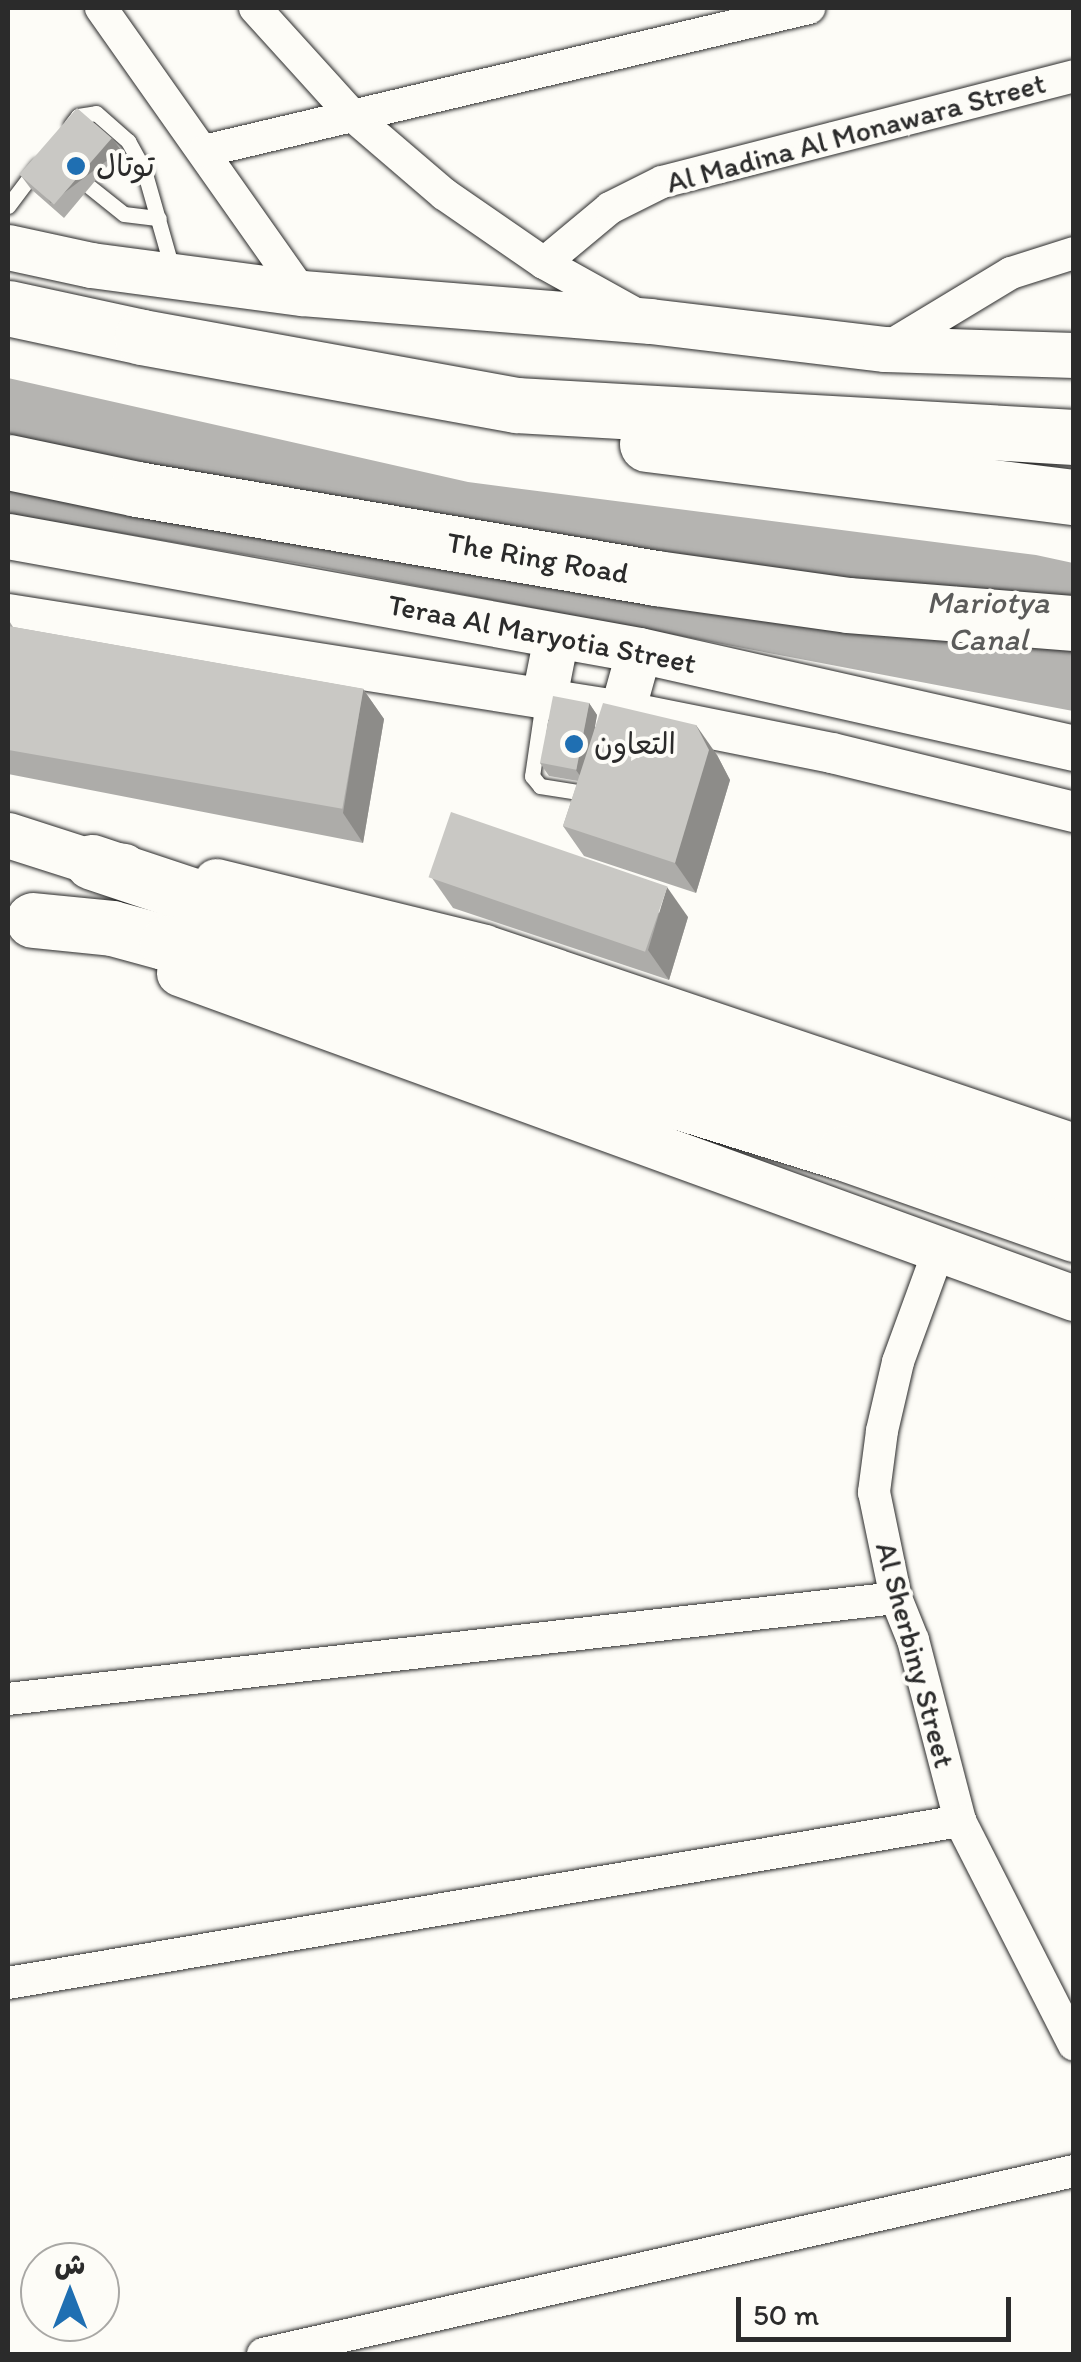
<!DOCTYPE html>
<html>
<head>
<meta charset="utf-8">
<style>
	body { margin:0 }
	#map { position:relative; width:1081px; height:2362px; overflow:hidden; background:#fdfcf7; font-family:Itim,"Playpen Sans Arabic",sans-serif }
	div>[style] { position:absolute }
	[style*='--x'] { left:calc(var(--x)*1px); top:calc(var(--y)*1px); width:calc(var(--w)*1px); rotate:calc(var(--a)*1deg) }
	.water>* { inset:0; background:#b5b4b1 }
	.roads { filter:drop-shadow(0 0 2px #2b2b2b) drop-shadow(0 0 2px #2b2b2b) }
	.service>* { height:15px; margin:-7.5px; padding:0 7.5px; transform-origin:7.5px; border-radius:7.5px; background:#fdfcf7 }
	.minor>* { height:32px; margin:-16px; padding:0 16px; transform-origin:16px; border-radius:16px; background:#fdfcf7 }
	.tertiary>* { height:40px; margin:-20px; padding:0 20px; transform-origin:20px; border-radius:20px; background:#fdfcf7 }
	.secondary>* { height:45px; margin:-22.5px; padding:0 22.5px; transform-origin:22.5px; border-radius:22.5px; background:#fdfcf7 }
	.motorway>* { height:55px; margin:-27.5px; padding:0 27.5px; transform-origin:27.5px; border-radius:27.5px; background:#fdfcf7 }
	.wall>* { inset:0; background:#adaca9 }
	.shaded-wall>* { inset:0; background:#8d8c89; transform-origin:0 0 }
	.building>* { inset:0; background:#c9c8c4; transform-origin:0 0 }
	.dots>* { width:28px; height:28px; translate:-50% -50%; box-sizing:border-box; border:5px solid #fdfcf7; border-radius:50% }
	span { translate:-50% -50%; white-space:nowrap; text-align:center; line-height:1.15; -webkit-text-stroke:8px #fdfcf7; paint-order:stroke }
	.street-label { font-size:30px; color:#2b2b2b }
	.poi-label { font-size:30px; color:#2b2b2b }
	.left { translate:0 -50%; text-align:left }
	.water-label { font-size:32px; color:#5b5b5a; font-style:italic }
	.frame { position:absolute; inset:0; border:10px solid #2b2b2b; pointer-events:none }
	.north { position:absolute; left:20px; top:2242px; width:100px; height:100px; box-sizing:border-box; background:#fdfcf7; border:2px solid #a9a8a5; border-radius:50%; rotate:0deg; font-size:28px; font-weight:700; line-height:40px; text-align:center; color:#2b2b2b }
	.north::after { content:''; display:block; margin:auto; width:35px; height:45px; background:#1f6fb2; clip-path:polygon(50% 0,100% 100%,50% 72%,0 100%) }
	.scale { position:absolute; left:736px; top:2297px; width:275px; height:45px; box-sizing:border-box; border:5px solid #2b2b2b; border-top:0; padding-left:12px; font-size:30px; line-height:35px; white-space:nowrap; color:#2b2b2b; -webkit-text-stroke:8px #fdfcf7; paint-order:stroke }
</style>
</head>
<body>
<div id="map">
	<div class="water">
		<div style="clip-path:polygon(8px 378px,468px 482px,1036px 555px,1073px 563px,1073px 711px,312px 566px,8px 514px)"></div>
	</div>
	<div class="roads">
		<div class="service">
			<div style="--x:71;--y:125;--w:11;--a:-52"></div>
			<div style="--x:78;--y:116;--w:18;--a:-9"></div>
			<div style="--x:96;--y:113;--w:43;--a:41.2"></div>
			<div style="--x:128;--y:141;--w:33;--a:61"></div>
			<div style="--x:144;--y:170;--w:106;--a:74.1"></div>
			<div style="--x:90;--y:187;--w:43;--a:38.5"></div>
			<div style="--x:124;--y:214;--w:35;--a:7"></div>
			<div style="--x:8;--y:206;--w:50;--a:-53.1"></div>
			<div style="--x:543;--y:701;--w:76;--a:98.3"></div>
			<div style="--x:532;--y:776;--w:13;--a:51"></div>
			<div style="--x:540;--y:786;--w:52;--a:8.9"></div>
		</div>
		<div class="minor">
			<div style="--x:101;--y:8;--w:349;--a:54.8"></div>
			<div style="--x:255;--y:8;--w:146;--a:47.8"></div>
			<div style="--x:353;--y:116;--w:120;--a:40.6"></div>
			<div style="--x:444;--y:194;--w:121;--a:34.6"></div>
			<div style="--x:544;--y:263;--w:107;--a:29"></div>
			<div style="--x:204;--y:151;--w:622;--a:-13.3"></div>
			<div style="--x:544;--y:263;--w:86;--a:-39.8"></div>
			<div style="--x:610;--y:208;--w:58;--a:-26.6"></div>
			<div style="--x:662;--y:182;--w:425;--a:-14.4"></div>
			<div style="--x:885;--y:349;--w:147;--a:-31.1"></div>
			<div style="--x:1011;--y:273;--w:66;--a:-17.6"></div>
			<div style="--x:940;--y:1247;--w:122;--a:110.1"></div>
			<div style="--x:898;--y:1362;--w:71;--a:103.1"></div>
			<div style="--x:882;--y:1431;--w:62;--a:97.5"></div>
			<div style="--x:874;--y:1492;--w:108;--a:78.3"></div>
			<div style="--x:896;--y:1598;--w:45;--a:68"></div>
			<div style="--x:913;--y:1640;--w:187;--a:75.4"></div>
			<div style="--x:960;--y:1821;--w:251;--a:63"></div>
			<div style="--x:8;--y:1699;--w:894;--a:-6.49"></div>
			<div style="--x:8;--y:1983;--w:966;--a:-9.66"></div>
			<div style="--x:263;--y:2354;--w:831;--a:-12.72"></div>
		</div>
		<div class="tertiary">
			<div style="--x:8;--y:614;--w:622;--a:8.98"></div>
			<div style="--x:622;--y:711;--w:214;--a:11.3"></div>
			<div style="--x:832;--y:753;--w:249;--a:13.7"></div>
		</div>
		<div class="secondary">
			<div style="--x:8;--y:247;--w:85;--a:12.2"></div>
			<div style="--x:91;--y:265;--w:213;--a:7.6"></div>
			<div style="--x:302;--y:293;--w:349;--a:4.6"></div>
			<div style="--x:650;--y:321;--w:237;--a:6.8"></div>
			<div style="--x:885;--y:349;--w:189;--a:1.8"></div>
			<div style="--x:8;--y:536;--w:641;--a:10.24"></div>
			<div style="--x:639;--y:650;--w:446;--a:12.7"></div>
			<div style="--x:544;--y:697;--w:61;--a:-78.7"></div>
			<div style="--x:622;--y:711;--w:63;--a:-74.4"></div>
			<div style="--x:8;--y:835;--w:88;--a:17.8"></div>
			<div style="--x:92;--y:862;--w:32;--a:7"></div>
			<div style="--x:216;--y:881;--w:276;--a:13.8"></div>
			<div style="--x:484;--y:947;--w:623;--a:18.64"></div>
			<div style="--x:179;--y:973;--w:952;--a:19.96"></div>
		</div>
		<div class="motorway">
			<div style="--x:8;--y:308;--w:137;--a:12.2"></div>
			<div style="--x:142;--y:337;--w:380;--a:10.3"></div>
			<div style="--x:516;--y:405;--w:559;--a:3.28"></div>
			<div style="--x:647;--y:444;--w:430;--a:7.1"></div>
			<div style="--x:8;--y:462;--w:132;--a:11.8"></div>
			<div style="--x:137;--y:489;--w:527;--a:9.73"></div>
			<div style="--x:656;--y:578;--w:194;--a:8"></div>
			<div style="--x:848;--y:605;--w:227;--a:4.6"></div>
			<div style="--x:92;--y:862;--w:1035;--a:18.42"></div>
			<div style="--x:33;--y:920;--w:79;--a:5.8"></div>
			<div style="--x:112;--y:928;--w:57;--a:15.3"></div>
			<div style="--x:167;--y:943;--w:709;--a:17.23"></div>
			<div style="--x:844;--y:1153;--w:244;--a:19.4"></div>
		</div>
	</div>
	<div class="wall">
		<div style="clip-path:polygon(121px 150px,64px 218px,31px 189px,22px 177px)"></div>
		<div style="clip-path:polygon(8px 619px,13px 627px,363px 689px,384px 719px,363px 843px,8px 774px)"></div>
		<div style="clip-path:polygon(589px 703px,597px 715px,594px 731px,717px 755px,730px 780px,696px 893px,584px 856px,563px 826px,578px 781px,549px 776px,540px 763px)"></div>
		<div style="clip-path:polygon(432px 878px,688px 917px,669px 980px,453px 908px)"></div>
	</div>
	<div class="shaded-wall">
		<div style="left:112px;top:138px;width:15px;height:88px;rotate:53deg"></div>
		<div style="clip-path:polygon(363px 689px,384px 719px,363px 843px,343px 813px)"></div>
		<div style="clip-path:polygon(589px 703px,597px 715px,585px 783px,576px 770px)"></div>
		<div style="clip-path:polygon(696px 725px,717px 755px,730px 780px,696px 893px,675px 863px)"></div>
		<div style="clip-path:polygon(667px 887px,688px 917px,669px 980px,648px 950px)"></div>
	</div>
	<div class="building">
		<div style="left:77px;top:108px;width:46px;height:88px;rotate:41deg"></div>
		<div style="left:8px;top:626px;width:361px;height:122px;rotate:10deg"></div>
		<div style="left:553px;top:696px;width:37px;height:68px;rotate:11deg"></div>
		<div style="clip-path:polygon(603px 703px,696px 725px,709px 750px,675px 863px,563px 826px)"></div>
		<div style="left:451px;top:812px;width:229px;height:69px;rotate:19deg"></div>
	</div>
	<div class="dots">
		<div style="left:76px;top:166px;background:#1f6fb2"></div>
		<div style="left:574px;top:744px;background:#1f6fb2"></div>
	</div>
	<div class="street-label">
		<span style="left:856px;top:133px;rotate:-15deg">Al Madina Al Monawara Street</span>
		<span style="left:538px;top:558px;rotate:10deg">The Ring Road</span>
		<span style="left:542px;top:634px;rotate:11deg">Teraa Al Maryotia Street</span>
		<span style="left:915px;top:1655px;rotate:75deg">Al Sherbiny Street</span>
	</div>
	<div class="poi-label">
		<span class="left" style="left:96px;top:166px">توتال</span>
		<span class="left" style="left:594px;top:744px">التعاون</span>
	</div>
	<div class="water-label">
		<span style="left:988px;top:621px">Mariotya<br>Canal</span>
	</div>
	<div class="frame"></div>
	<div class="north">ش</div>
	<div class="scale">50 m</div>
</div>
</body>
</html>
